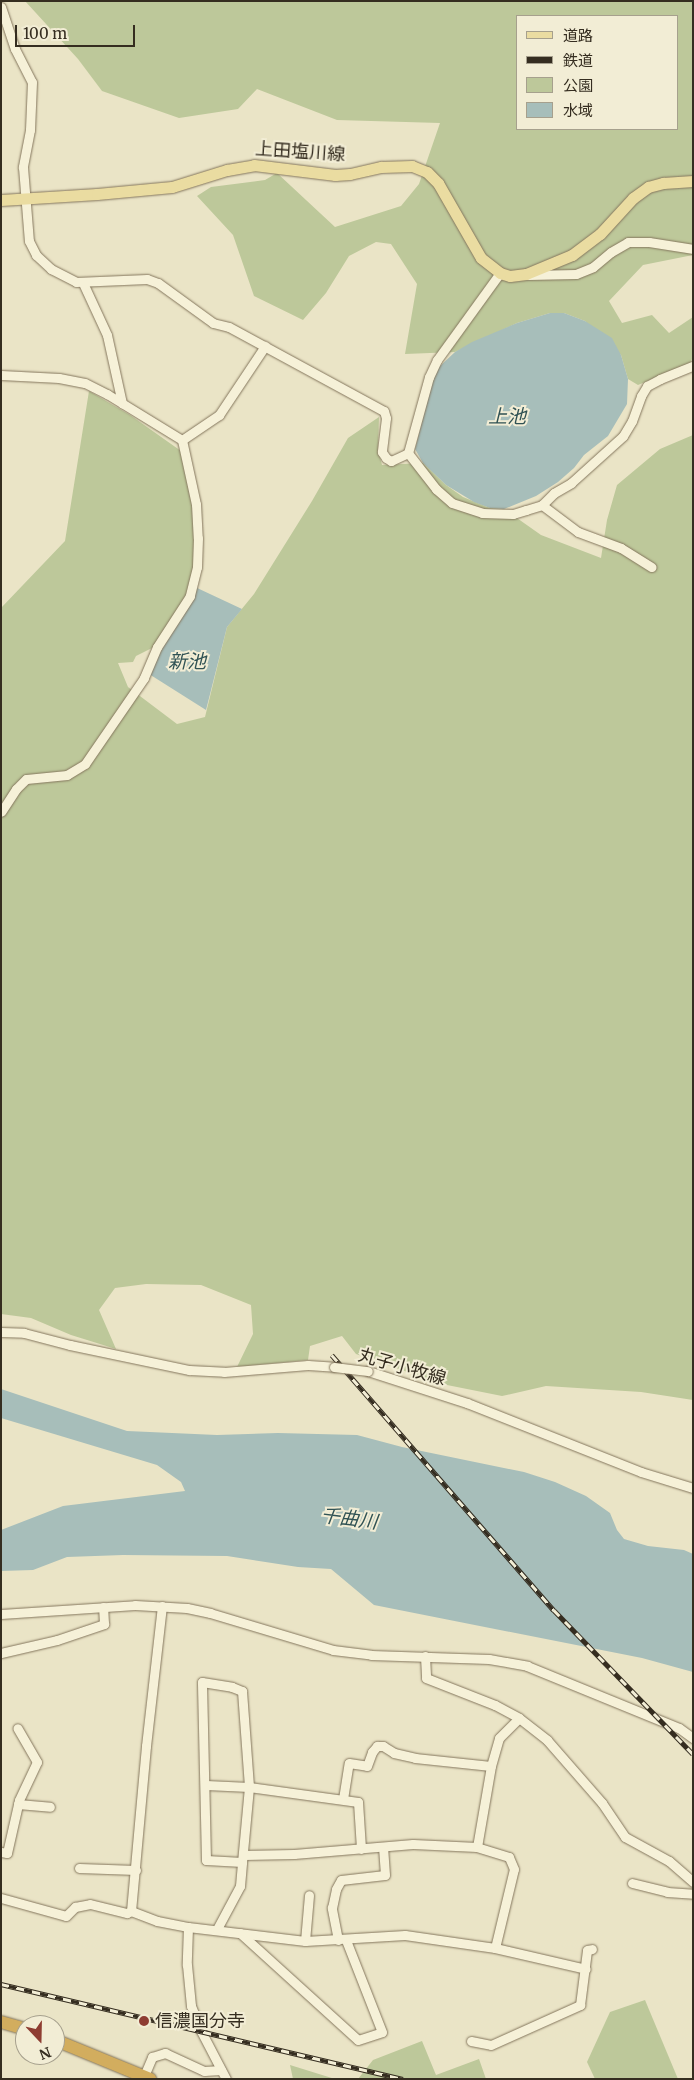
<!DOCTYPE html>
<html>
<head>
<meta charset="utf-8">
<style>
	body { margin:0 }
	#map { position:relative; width:694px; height:2080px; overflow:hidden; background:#eae4c6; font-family:Merriweather,"Noto Sans JP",serif }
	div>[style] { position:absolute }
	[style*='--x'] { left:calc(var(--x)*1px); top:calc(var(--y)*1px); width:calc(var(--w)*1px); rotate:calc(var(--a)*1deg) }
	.green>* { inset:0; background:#bdc89a }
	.water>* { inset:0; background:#a7beba }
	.roads { filter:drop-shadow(0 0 1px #84765d) drop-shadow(0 0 1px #84765d) }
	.minor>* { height:9px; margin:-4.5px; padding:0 4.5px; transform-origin:4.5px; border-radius:4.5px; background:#f6f1d8 }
	.major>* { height:11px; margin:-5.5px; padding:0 5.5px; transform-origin:5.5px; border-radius:5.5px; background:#eadca1 }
	.highway>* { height:12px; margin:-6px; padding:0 6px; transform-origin:6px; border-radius:6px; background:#d2ad5e }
	.rail>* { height:4.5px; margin-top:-2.25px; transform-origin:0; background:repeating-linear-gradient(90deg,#f2edd5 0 8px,#352d20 0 16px); box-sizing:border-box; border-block:1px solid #352d20 }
	.bridges { filter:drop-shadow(0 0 1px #84765d) drop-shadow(0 0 1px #84765d) }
	.minor-bridge>* { height:9px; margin:-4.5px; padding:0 4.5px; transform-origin:4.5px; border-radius:4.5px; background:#f6f1d8 }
	.dots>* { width:14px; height:14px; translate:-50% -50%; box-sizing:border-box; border:2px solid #f2edd5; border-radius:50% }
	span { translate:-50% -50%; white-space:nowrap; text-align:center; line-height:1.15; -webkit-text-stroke:4px #f2edd5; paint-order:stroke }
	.street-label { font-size:18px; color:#352d20 }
	.poi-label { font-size:18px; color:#352d20 }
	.left { translate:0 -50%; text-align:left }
	.water-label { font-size:19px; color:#305254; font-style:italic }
	.frame { position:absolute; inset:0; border:2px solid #352d20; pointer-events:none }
	.legend { position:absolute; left:516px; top:15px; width:162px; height:115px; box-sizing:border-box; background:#f2edd5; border:1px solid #a6a08d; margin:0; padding:6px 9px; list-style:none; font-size:15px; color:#352d20 }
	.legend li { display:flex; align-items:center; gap:10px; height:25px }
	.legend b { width:25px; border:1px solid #a6a08d }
	.north { position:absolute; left:15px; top:2015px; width:50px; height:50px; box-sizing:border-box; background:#f2edd5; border:1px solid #a6a08d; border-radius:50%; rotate:159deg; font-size:14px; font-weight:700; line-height:20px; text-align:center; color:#352d20 }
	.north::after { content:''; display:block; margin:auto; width:18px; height:22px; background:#8e3d32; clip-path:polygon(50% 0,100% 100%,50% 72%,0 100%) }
	.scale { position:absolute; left:15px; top:25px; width:120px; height:22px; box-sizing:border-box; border:2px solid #352d20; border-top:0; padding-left:6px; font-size:15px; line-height:18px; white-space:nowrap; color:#352d20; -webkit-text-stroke:4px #f2edd5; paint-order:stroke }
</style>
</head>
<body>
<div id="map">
	<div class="green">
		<div style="clip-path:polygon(evenodd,25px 1px,693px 1px,693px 255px,643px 265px,609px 301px,622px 323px,652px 315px,669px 333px,693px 317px,693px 357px,690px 363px,638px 385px,628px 379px,621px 355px,585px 321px,564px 313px,550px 313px,517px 323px,455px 352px,405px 354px,417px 284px,391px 244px,376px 242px,349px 256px,326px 293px,303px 320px,254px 296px,233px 235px,197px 196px,211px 187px,265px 180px,277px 173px,335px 227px,401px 206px,419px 184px,440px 123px,337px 120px,257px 89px,238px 109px,179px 118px,102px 91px,78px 59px,25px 1px,518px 16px,678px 16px,678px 129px,518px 129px,518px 16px)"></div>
		<div style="clip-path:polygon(89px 391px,130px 415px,181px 451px,192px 506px,195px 540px,194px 567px,187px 596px,156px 646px,136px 656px,133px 662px,118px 663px,128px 687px,177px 724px,205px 717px,227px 627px,254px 594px,312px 501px,348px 438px,379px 417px,378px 449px,382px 465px,423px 463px,446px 485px,463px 497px,490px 508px,504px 509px,541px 535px,601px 558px,607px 520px,617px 485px,660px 449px,693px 435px,693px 1400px,641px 1392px,546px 1386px,502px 1396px,442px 1384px,356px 1354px,342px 1336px,310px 1346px,308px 1360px,237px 1367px,253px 1334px,251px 1305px,201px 1285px,146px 1284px,115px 1288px,99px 1310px,116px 1349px,71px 1335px,31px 1318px,1px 1314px,1px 608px,65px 541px)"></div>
		<div style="clip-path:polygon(645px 2000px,678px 2079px,595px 2079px,587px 2062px,610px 2012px)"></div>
		<div style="clip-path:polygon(422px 2041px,436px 2075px,479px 2059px,486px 2079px,358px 2079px,373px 2060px)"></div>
		<div style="clip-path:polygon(290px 2065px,335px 2079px,293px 2079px)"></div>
	</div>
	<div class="water">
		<div style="clip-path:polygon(550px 313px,564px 313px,585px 321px,612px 338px,621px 355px,628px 379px,627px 404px,608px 436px,584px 455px,574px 468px,558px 482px,536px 496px,504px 509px,490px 508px,474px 502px,446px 485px,423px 463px,415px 449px,433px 378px,439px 367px,455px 352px,472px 342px,517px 323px)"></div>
		<div style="clip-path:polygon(195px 587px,242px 609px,227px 627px,206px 710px,149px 674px,159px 648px,189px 607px)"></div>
		<div style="clip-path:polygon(1px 1389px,127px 1431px,217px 1435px,278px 1433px,357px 1435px,402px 1447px,524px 1472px,555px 1482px,586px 1496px,610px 1513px,617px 1530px,624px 1539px,648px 1546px,684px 1550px,693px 1554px,693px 1672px,642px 1658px,374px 1605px,331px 1569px,298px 1567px,227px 1556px,123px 1555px,67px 1557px,33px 1570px,1px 1571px,1px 1530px,63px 1506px,185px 1491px,181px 1482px,157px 1465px,1px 1418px)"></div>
	</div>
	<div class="roads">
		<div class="minor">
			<div style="--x:1;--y:7;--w:44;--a:71.6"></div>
			<div style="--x:15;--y:49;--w:37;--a:63"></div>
			<div style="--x:32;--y:82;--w:48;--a:92.4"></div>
			<div style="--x:30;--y:130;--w:38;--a:101"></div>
			<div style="--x:23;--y:167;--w:74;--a:85.4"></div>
			<div style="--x:29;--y:241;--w:16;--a:63"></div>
			<div style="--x:36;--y:255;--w:21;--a:43"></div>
			<div style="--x:51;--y:269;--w:28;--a:27"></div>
			<div style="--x:76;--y:282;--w:71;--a:-2.4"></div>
			<div style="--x:147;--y:279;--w:12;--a:20"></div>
			<div style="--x:158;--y:283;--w:68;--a:36"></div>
			<div style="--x:213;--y:323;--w:16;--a:14"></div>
			<div style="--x:229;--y:327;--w:176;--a:28.5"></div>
			<div style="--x:384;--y:411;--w:7;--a:74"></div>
			<div style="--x:386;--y:418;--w:34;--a:97"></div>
			<div style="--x:382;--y:452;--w:7;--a:56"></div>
			<div style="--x:386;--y:458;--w:6;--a:31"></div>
			<div style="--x:391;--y:461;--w:19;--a:-25"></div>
			<div style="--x:528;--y:275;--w:48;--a:-1.2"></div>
			<div style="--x:576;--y:274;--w:18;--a:-22"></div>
			<div style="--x:593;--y:267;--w:23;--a:-40"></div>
			<div style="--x:611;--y:252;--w:20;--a:-30"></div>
			<div style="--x:628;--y:242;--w:21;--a:0"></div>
			<div style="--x:649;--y:242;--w:45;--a:9"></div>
			<div style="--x:83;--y:283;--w:57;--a:65.2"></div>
			<div style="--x:107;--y:335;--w:70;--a:77.6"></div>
			<div style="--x:1;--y:375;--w:58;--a:3"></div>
			<div style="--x:59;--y:378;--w:26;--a:11"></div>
			<div style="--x:85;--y:383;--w:25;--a:27"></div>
			<div style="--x:107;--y:394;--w:88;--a:31.5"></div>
			<div style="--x:182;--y:440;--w:66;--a:77.7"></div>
			<div style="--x:196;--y:504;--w:34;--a:87"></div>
			<div style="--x:198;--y:538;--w:29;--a:92"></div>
			<div style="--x:197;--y:567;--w:30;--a:104"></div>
			<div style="--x:190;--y:596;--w:61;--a:122.9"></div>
			<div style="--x:157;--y:647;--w:34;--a:113"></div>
			<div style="--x:144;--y:678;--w:104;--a:124.5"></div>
			<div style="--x:85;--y:764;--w:21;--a:149"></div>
			<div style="--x:67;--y:775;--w:41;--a:174.4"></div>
			<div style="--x:26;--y:779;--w:14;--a:135"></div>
			<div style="--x:16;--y:789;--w:27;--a:123"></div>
			<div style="--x:182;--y:440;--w:45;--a:-34"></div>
			<div style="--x:219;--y:415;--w:83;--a:-56.3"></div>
			<div style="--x:408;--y:453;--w:46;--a:52.1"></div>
			<div style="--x:436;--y:489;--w:21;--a:41"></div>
			<div style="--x:452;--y:503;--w:32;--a:18"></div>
			<div style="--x:482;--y:513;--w:31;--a:2"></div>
			<div style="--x:513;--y:514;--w:14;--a:-17"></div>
			<div style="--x:526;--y:510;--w:17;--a:-17"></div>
			<div style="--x:542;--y:505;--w:17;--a:-45"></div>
			<div style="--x:554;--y:493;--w:20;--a:-30"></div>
			<div style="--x:571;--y:483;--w:70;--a:-42.1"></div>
			<div style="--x:623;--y:436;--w:17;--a:-59"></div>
			<div style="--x:632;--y:421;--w:27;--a:-70"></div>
			<div style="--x:641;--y:396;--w:12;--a:-59"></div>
			<div style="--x:647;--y:386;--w:15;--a:-28"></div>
			<div style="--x:660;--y:379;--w:35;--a:-22"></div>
			<div style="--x:408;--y:453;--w:79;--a:-74.6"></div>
			<div style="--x:429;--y:377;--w:19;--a:-65"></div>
			<div style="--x:437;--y:360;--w:107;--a:-54.1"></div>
			<div style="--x:542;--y:505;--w:45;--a:36.9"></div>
			<div style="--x:578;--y:532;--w:46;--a:20.4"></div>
			<div style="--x:621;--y:548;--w:36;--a:32"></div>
			<div style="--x:1;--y:1332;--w:23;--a:2"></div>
			<div style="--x:24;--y:1333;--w:48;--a:14.6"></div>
			<div style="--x:70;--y:1345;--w:122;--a:11.9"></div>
			<div style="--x:189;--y:1370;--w:35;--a:3"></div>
			<div style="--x:224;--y:1372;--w:84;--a:-4.8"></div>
			<div style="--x:308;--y:1365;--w:26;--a:4"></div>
			<div style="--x:368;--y:1371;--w:104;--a:17.9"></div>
			<div style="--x:467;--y:1403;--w:187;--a:21.6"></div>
			<div style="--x:641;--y:1472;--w:54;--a:17.1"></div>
			<div style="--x:1;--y:1614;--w:134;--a:-3.8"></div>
			<div style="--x:135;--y:1605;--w:52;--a:3.3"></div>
			<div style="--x:187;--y:1608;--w:24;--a:12"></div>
			<div style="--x:210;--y:1613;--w:128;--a:16.7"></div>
			<div style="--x:333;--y:1650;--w:38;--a:7"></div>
			<div style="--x:371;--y:1655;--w:118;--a:1.9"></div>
			<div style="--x:489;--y:1659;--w:39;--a:10"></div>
			<div style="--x:527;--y:1666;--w:164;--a:22.2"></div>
			<div style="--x:679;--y:1728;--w:17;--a:36"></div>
			<div style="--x:1;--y:1653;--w:57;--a:-13.1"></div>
			<div style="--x:57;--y:1640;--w:50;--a:-18.8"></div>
			<div style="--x:104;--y:1624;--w:17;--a:-93"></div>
			<div style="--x:425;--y:1656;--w:22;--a:87"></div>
			<div style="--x:426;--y:1678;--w:74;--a:21.4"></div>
			<div style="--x:495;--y:1705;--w:27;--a:28"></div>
			<div style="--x:519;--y:1718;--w:36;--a:38"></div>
			<div style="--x:547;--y:1740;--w:84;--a:48.9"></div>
			<div style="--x:602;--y:1803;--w:41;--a:55.9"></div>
			<div style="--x:625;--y:1837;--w:50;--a:28.6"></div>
			<div style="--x:669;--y:1861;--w:32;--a:41"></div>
			<div style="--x:202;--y:1682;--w:30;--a:9"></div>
			<div style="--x:232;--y:1687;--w:11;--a:22"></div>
			<div style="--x:242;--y:1691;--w:96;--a:85.8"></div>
			<div style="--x:249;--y:1787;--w:75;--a:95.3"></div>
			<div style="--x:242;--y:1862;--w:36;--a:-177"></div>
			<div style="--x:206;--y:1860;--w:178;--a:-91.3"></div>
			<div style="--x:206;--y:1785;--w:43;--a:2.7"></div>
			<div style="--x:249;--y:1787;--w:110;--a:7.8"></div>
			<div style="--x:358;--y:1802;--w:47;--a:86.3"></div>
			<div style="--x:343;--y:1799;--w:36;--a:-81"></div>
			<div style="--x:349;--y:1763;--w:18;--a:9"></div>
			<div style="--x:367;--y:1766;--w:15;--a:-70"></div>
			<div style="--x:372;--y:1752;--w:8;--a:-50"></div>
			<div style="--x:377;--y:1746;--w:6;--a:0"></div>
			<div style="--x:383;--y:1746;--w:13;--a:32"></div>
			<div style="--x:394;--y:1753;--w:22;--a:13"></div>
			<div style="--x:415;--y:1758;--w:76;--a:6"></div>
			<div style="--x:18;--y:1804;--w:32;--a:5"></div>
			<div style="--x:1;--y:1852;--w:6;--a:9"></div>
			<div style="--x:7;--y:1853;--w:54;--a:-77.2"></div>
			<div style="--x:19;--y:1800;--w:42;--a:-64.7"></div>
			<div style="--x:37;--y:1762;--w:39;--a:-120"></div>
			<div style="--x:244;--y:1855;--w:50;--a:-1.1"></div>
			<div style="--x:294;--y:1854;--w:119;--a:-4.8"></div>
			<div style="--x:413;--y:1844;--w:64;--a:2.7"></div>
			<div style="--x:79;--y:1868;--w:57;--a:2"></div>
			<div style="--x:632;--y:1883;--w:36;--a:14"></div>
			<div style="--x:667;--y:1892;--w:26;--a:4"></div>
			<div style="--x:1;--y:1898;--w:67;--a:15.5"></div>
			<div style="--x:66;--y:1916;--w:13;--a:-45"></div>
			<div style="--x:75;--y:1907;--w:15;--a:-11"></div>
			<div style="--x:90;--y:1904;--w:38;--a:14"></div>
			<div style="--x:127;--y:1913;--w:4;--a:-27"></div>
			<div style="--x:131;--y:1911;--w:28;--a:21"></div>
			<div style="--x:157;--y:1921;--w:32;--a:11"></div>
			<div style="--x:188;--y:1927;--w:118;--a:6.8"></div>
			<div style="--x:305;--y:1941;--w:100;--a:-3.4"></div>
			<div style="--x:405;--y:1935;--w:91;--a:8.2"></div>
			<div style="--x:495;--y:1948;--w:93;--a:13"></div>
			<div style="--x:131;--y:1911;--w:166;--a:-84.8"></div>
			<div style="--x:146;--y:1746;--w:141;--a:-83.5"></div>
			<div style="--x:188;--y:1927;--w:38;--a:92"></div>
			<div style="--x:187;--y:1965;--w:41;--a:84.4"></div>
			<div style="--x:191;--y:2006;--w:27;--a:68"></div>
			<div style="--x:201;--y:2031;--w:54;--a:62.5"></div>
			<div style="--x:217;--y:1929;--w:49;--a:-61.9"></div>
			<div style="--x:240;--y:1886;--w:24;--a:-85"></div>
			<div style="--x:240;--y:1933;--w:159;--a:42.2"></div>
			<div style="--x:358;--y:2040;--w:25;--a:-18"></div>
			<div style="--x:382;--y:2032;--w:99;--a:-111.4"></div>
			<div style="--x:338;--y:1940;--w:33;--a:-101"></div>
			<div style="--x:332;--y:1908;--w:19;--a:-78"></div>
			<div style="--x:336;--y:1889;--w:10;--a:-61"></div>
			<div style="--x:341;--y:1880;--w:44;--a:-6.5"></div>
			<div style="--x:385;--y:1875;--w:28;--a:-94"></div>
			<div style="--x:305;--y:1941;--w:46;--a:-85"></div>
			<div style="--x:495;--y:1948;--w:81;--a:-76.5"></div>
			<div style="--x:514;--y:1869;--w:13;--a:-113"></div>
			<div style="--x:509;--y:1857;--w:34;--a:-163"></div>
			<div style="--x:477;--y:1847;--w:82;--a:-80.2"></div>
			<div style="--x:491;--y:1766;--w:29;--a:-74"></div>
			<div style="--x:499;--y:1738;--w:28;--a:-45"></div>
			<div style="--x:471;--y:2041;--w:20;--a:11"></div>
			<div style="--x:491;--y:2045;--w:98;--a:-24.2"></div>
			<div style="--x:580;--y:2005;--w:55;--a:-82.7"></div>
			<div style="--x:587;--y:1950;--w:5;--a:-11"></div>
			<div style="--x:144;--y:2076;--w:21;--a:-67"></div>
			<div style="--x:152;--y:2057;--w:14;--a:-17"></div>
			<div style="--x:165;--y:2053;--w:43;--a:24.8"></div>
			<div style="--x:204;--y:2071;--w:17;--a:-3"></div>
		</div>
		<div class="major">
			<div style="--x:1;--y:200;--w:96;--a:-3.6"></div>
			<div style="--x:97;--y:194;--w:75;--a:-5.3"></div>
			<div style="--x:172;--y:187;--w:58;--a:-17.2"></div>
			<div style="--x:227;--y:170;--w:27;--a:-10"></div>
			<div style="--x:254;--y:165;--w:82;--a:7"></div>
			<div style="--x:335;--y:175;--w:15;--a:-4"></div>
			<div style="--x:350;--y:174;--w:32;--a:-13"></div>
			<div style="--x:381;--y:167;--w:31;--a:-2"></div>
			<div style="--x:412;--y:166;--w:16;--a:22"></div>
			<div style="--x:427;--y:172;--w:16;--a:45"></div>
			<div style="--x:438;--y:183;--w:86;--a:60.2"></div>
			<div style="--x:481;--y:258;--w:24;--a:38"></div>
			<div style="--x:500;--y:273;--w:10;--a:17"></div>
			<div style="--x:510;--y:276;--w:16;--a:-7"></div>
			<div style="--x:526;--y:274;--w:50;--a:-22.4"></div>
			<div style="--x:572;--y:255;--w:35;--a:-37"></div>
			<div style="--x:600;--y:234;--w:49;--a:-47.5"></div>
			<div style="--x:633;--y:198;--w:19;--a:-36"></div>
			<div style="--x:648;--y:187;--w:16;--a:-15"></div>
			<div style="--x:663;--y:183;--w:30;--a:-4"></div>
		</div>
		<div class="highway">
			<div style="--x:1;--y:2022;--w:25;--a:16"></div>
			<div style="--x:55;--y:2040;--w:103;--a:22.3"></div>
		</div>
	</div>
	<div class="rail">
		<div style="--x:332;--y:1355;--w:338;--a:49"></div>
		<div style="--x:554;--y:1610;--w:200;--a:46"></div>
		<div style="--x:1;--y:1984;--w:413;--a:13.3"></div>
	</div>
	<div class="bridges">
		<div class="minor-bridge">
			<div style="--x:334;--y:1367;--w:34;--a:7"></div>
		</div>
	</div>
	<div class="dots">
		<div style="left:144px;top:2021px;background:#8e3d32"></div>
	</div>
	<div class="street-label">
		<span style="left:300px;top:152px;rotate:4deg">上田塩川線</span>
		<span style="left:402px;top:1367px;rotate:16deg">丸子小牧線</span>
	</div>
	<div class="poi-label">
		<span class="left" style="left:155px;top:2021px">信濃国分寺</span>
	</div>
	<div class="water-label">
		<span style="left:507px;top:417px">上池</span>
		<span style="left:187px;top:662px">新池</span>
		<span style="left:349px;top:1519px;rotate:7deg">千曲川</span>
	</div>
	<div class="frame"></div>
	<ul class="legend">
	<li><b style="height:6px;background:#eadca1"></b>道路</li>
	<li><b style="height:6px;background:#352d20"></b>鉄道</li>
	<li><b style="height:14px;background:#bdc89a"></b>公園</li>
	<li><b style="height:14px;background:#a7beba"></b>水域</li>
	</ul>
	<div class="north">N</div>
	<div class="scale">100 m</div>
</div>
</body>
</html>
